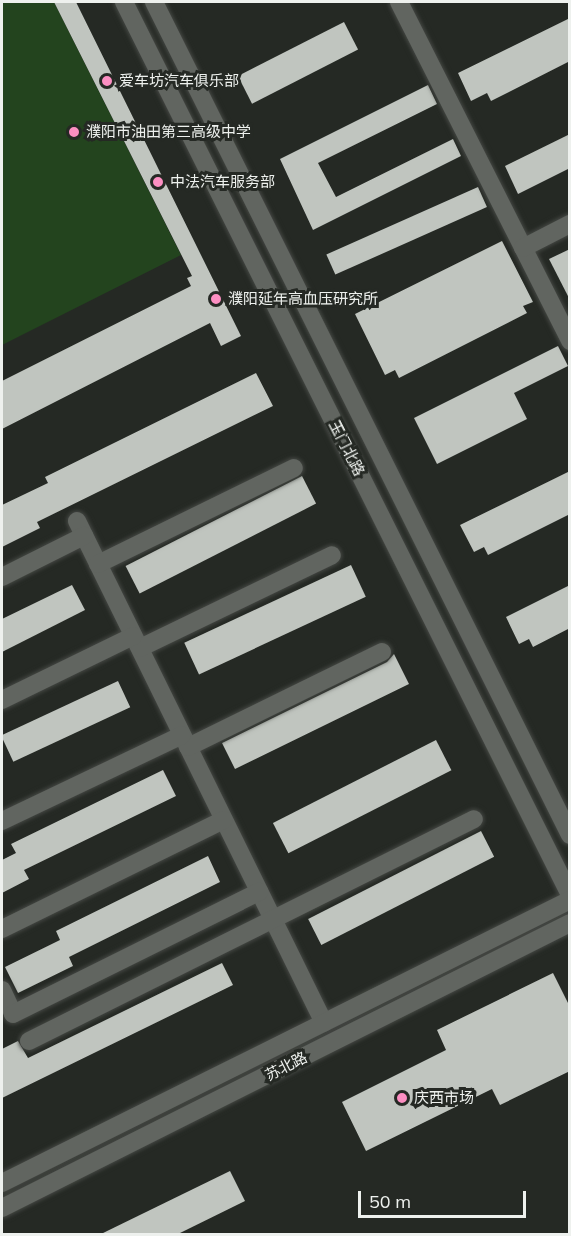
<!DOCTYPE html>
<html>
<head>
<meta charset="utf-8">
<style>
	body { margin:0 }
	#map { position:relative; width:571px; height:1236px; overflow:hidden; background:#252924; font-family:Mulish,"Noto Sans SC",sans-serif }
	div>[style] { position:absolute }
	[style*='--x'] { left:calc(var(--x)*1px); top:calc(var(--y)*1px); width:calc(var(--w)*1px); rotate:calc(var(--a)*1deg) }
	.green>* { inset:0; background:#23441e }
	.building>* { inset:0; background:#c0c5bf; transform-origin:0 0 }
	.roads { filter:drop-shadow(0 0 2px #444743) drop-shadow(0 0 2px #444743) }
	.minor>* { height:18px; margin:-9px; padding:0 9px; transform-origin:9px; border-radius:9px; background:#616560 }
	.dots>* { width:16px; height:16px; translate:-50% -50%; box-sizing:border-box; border:3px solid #252924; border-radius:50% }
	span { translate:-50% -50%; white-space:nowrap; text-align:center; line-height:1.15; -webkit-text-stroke:6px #252924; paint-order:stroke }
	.poi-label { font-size:15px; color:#eef1ee }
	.left { translate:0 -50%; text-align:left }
	.street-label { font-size:15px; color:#eef1ee }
	.frame { position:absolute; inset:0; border:3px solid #eef1ee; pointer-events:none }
	.scale { position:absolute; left:358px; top:1191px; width:168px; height:27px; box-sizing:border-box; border:3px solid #eef1ee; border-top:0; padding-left:8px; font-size:18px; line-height:21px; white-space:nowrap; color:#eef1ee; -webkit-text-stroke:4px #252924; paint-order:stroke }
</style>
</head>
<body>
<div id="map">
	<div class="green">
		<div style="clip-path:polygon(2px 2px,54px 2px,181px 255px,2px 345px)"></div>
	</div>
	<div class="building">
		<div style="clip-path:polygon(54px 2px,76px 2px,241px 336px,221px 346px,210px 323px,2px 429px,2px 381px,191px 286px,187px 278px,192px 276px)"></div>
		<div style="clip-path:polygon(570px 18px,570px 61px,491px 101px,487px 93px,471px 101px,458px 73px)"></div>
		<div style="left:344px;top:22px;width:31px;height:119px;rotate:63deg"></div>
		<div style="clip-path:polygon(428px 85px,437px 104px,318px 163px,336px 197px,453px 139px,461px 156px,313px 230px,280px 159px)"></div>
		<div style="clip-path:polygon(570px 134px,570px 168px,518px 194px,505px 166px)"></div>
		<div style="left:478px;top:187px;width:22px;height:166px;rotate:66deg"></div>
		<div style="clip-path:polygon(502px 241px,533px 302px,523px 306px,527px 313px,399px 378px,395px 370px,385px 375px,355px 314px)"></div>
		<div style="clip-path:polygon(570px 249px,570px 300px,549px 259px)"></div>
		<div style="clip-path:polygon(558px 346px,568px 366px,514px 393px,527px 419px,437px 464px,414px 418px)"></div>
		<div style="clip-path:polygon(256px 373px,273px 406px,37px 522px,40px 528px,2px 547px,2px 505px,48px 483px,45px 477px)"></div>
		<div style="clip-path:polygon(570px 471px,570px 514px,488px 555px,484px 547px,474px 552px,460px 525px)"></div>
		<div style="left:302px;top:476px;width:31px;height:198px;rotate:63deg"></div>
		<div style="left:351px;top:565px;width:35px;height:184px;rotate:65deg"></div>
		<div style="clip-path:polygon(72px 585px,85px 610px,2px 652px,2px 619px)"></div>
		<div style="clip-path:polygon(570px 585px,570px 628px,533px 647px,529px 639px,519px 644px,506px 617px)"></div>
		<div style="clip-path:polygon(394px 654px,409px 684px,235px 769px,222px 743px,387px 662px)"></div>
		<div style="left:118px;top:681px;width:29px;height:129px;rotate:65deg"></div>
		<div style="left:436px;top:740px;width:34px;height:183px;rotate:63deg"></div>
		<div style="clip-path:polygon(163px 770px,176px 796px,24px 870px,29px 879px,2px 893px,2px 860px,16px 853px,11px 844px)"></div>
		<div style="left:481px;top:831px;width:29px;height:194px;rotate:63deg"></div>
		<div style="clip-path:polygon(208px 856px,220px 882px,69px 957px,73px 966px,18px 993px,5px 967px,60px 940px,56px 931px)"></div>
		<div style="clip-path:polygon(222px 963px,233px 985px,2px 1098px,2px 1049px,18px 1041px,28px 1058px)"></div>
		<div style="clip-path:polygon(553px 973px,570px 1007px,570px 1071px,500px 1105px,492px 1089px,366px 1151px,342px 1102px,446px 1050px,437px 1030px)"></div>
		<div style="clip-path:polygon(230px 1171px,245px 1201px,178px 1234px,101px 1234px)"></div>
	</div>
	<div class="roads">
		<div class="minor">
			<div style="--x:124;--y:2;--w:998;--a:63.46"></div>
			<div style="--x:154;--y:2;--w:931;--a:63.46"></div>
			<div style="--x:399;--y:2;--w:380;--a:63.2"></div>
			<div style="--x:523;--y:248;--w:53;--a:-27.1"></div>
			<div style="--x:77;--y:521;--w:559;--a:63.8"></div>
			<div style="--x:98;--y:564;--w:218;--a:-26.1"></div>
			<div style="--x:2;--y:577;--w:92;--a:-26.6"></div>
			<div style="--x:140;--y:648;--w:213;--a:-25.8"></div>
			<div style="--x:2;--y:700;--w:146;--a:-26"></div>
			<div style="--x:188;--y:747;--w:216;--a:-26.1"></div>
			<div style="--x:2;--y:821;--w:199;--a:-25.5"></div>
			<div style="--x:2;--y:929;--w:247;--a:-26.2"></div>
			<div style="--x:2;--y:990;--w:26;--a:65"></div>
			<div style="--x:13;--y:1014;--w:275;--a:-26.4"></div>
			<div style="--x:29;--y:1041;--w:497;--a:-26.5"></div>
			<div style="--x:2;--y:1183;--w:635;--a:-26.48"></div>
			<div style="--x:2;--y:1208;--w:635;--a:-26.65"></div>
		</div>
	</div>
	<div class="dots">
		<div style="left:107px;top:81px;background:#fc8fc2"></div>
		<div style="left:74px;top:132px;background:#fc8fc2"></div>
		<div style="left:158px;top:182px;background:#fc8fc2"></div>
		<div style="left:216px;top:299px;background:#fc8fc2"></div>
		<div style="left:402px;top:1098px;background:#fc8fc2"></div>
	</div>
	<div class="poi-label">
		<span class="left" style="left:119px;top:81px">爱车坊汽车俱乐部</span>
		<span class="left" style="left:86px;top:132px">濮阳市油田第三高级中学</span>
		<span class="left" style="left:170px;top:182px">中法汽车服务部</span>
		<span class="left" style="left:228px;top:299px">濮阳延年高血压研究所</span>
		<span class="left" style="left:414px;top:1098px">庆西市场</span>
	</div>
	<div class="street-label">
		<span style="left:347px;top:448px;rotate:63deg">玉门北路</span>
		<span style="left:286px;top:1066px;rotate:-27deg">苏北路</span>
	</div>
	<div class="frame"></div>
	<div class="scale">50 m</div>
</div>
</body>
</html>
